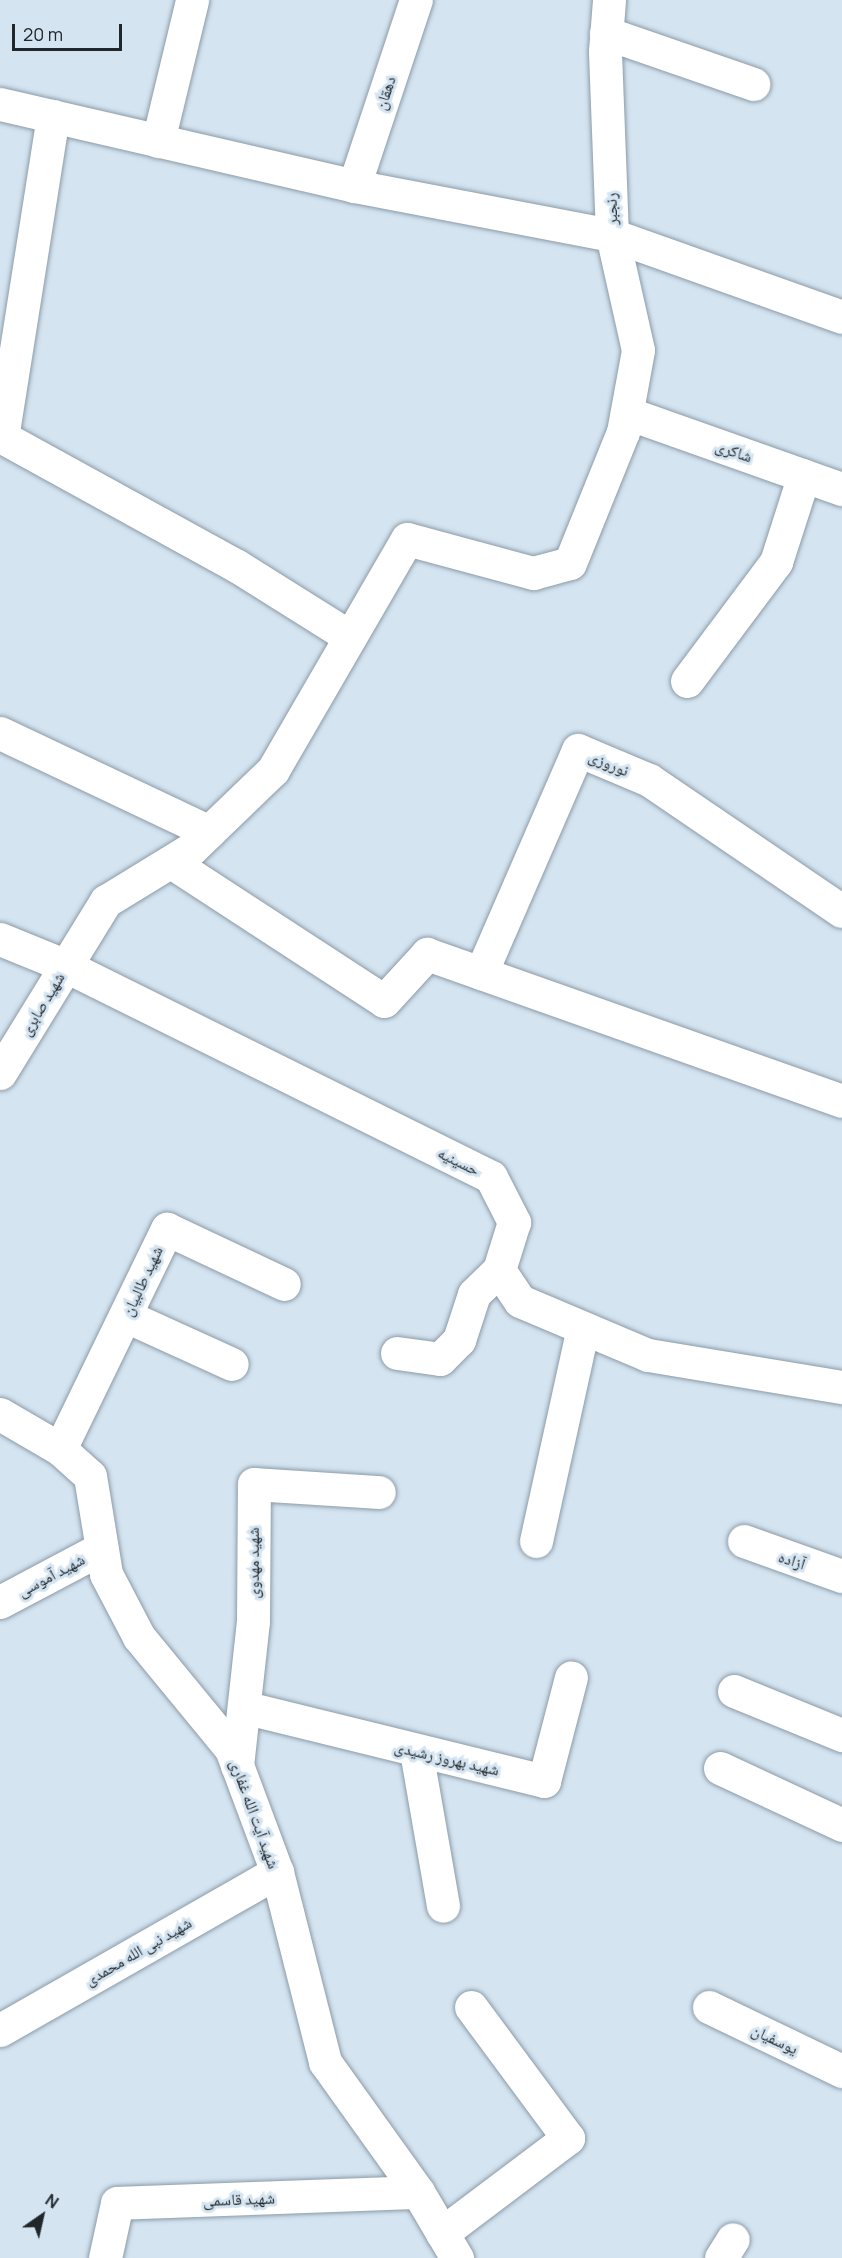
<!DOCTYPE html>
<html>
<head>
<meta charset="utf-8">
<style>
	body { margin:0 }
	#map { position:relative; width:842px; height:2258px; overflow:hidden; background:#d4e4f1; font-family:Manrope,"Noto Naskh Arabic",sans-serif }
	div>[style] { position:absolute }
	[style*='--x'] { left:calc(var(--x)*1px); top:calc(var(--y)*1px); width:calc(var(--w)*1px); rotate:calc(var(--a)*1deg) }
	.roads { filter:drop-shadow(0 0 2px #8c9ba7) drop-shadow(0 0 2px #8c9ba7) }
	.minor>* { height:33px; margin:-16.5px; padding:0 16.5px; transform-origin:16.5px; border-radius:16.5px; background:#fff }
	.tertiary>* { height:33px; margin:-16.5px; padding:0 16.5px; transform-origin:16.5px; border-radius:16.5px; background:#fff }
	span { translate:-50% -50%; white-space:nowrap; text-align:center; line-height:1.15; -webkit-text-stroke:6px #d4e4f1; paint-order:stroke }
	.street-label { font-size:16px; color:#20262a }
	.north { position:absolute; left:12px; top:2186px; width:60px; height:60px; -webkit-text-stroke:4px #d4e4f1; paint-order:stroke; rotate:34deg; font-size:16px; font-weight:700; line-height:24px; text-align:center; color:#20262a }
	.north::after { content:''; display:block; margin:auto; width:21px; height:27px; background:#20262a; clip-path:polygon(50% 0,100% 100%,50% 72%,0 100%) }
	.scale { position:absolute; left:12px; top:24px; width:110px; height:27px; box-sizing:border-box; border:3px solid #20262a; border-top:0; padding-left:8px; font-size:18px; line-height:21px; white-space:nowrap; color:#20262a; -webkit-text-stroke:4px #d4e4f1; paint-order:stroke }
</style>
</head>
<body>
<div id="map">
	<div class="roads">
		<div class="minor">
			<div style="--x:606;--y:33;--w:156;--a:19.1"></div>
			<div style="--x:0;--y:104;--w:363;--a:13"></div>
			<div style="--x:354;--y:186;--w:263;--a:10.8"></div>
			<div style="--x:612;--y:235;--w:244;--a:19.6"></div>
			<div style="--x:53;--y:116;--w:325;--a:99"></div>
			<div style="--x:2;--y:437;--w:268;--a:28.8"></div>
			<div style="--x:237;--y:566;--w:133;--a:32.1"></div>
			<div style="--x:158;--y:141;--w:145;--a:-76.4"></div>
			<div style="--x:354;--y:186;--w:196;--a:-71.6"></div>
			<div style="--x:627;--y:413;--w:228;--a:19.5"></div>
			<div style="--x:687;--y:681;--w:149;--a:-53.2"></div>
			<div style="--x:776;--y:562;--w:91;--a:-72.2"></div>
			<div style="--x:0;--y:733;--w:231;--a:25.3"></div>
			<div style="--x:171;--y:862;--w:254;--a:33.1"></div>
			<div style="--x:384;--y:1001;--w:64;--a:-47.5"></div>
			<div style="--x:427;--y:954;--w:440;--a:19.5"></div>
			<div style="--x:0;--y:939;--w:71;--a:22.2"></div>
			<div style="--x:66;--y:966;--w:474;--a:26.4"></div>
			<div style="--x:491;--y:1177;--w:51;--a:62.9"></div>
			<div style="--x:514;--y:1222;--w:50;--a:107.4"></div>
			<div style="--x:499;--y:1270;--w:37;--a:56"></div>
			<div style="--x:520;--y:1301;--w:139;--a:22.9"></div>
			<div style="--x:648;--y:1355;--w:197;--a:9.4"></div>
			<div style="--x:481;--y:973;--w:243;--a:-66.5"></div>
			<div style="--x:578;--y:750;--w:77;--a:22.9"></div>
			<div style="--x:649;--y:780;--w:233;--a:34.2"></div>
			<div style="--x:0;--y:1073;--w:202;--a:-58.4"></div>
			<div style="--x:106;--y:901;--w:100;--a:-31.5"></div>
			<div style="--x:191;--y:849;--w:114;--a:-43.9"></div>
			<div style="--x:273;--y:770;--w:267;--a:-59.9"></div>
			<div style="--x:407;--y:539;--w:131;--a:15.1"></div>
			<div style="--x:533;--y:573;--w:38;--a:-15"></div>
			<div style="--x:570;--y:563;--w:141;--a:-68"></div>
			<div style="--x:623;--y:432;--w:83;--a:-79.6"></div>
			<div style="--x:638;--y:350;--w:118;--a:-102.7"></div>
			<div style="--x:612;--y:235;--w:184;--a:-92.2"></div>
			<div style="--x:605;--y:51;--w:51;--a:-85.5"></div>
			<div style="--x:126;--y:1316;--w:116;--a:24.4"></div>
			<div style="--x:397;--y:1353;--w:43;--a:7.9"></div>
			<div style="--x:440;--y:1359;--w:27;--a:-45"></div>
			<div style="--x:459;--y:1340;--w:48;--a:-71.9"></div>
			<div style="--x:474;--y:1294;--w:35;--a:-44"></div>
			<div style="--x:60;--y:1449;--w:245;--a:-64.1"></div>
			<div style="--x:167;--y:1229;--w:129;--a:25.2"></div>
			<div style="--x:536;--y:1541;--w:218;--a:-77.6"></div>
			<div style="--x:744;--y:1541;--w:104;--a:19.7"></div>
			<div style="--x:0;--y:1602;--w:115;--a:-27.9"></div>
			<div style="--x:734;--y:1691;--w:117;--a:22.2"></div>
			<div style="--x:247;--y:1708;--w:306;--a:13.8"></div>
			<div style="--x:544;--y:1781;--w:107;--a:-75.4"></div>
			<div style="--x:416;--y:1751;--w:157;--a:80.1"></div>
			<div style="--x:237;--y:1766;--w:146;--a:-83.7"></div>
			<div style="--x:253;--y:1621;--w:137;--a:-89.6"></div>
			<div style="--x:254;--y:1484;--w:125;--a:3.7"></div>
			<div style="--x:720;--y:1768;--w:135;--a:25"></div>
			<div style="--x:709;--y:2007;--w:148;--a:25.7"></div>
			<div style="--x:0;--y:2030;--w:319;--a:-29.7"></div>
			<div style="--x:442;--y:2233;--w:158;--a:-37"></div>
			<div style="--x:568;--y:2138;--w:163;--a:-126.5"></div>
			<div style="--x:105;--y:2258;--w:56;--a:-77.7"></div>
			<div style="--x:117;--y:2203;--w:301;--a:-2.1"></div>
			<div style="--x:721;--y:2258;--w:22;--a:-58"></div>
		</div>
		<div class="tertiary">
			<div style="--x:0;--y:1414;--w:69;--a:30.3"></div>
			<div style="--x:60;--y:1449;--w:40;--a:42"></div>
			<div style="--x:90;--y:1476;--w:99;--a:80.7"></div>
			<div style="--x:106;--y:1574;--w:71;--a:62.4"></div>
			<div style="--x:139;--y:1637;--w:145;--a:50.6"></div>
			<div style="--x:231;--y:1749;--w:131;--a:69.5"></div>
			<div style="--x:277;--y:1872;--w:196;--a:75.8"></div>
			<div style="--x:325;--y:2062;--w:160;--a:54.4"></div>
			<div style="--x:418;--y:2192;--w:77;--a:59.4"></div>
		</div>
	</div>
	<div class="street-label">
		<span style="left:385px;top:93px;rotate:-72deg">دهقان</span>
		<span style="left:611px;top:209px;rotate:-92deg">رنجبر</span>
		<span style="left:734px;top:451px;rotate:19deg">شاکری</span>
		<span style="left:609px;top:763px;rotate:23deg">نوروزی</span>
		<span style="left:42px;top:1004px;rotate:-59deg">شهید صابری</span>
		<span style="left:459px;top:1161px;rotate:26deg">حسینیه</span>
		<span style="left:142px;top:1281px;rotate:-65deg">شهید طالبیان</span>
		<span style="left:792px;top:1560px;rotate:18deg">آزاده</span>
		<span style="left:253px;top:1563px;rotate:-90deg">شهید مهدوی</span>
		<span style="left:51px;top:1575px;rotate:-28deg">شهید آموسی</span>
		<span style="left:447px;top:1758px;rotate:13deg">شهید بهروز رشیدی</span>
		<span style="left:255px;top:1814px;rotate:70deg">شهید آیت الله غفاری</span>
		<span style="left:138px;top:1951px;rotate:-30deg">شهید نبی الله محمدی</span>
		<span style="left:775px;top:2039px;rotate:25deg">یوسفیان</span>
		<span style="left:239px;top:2199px;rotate:-2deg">شهید قاسمی</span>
	</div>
	<div class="north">N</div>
	<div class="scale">20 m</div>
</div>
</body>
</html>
